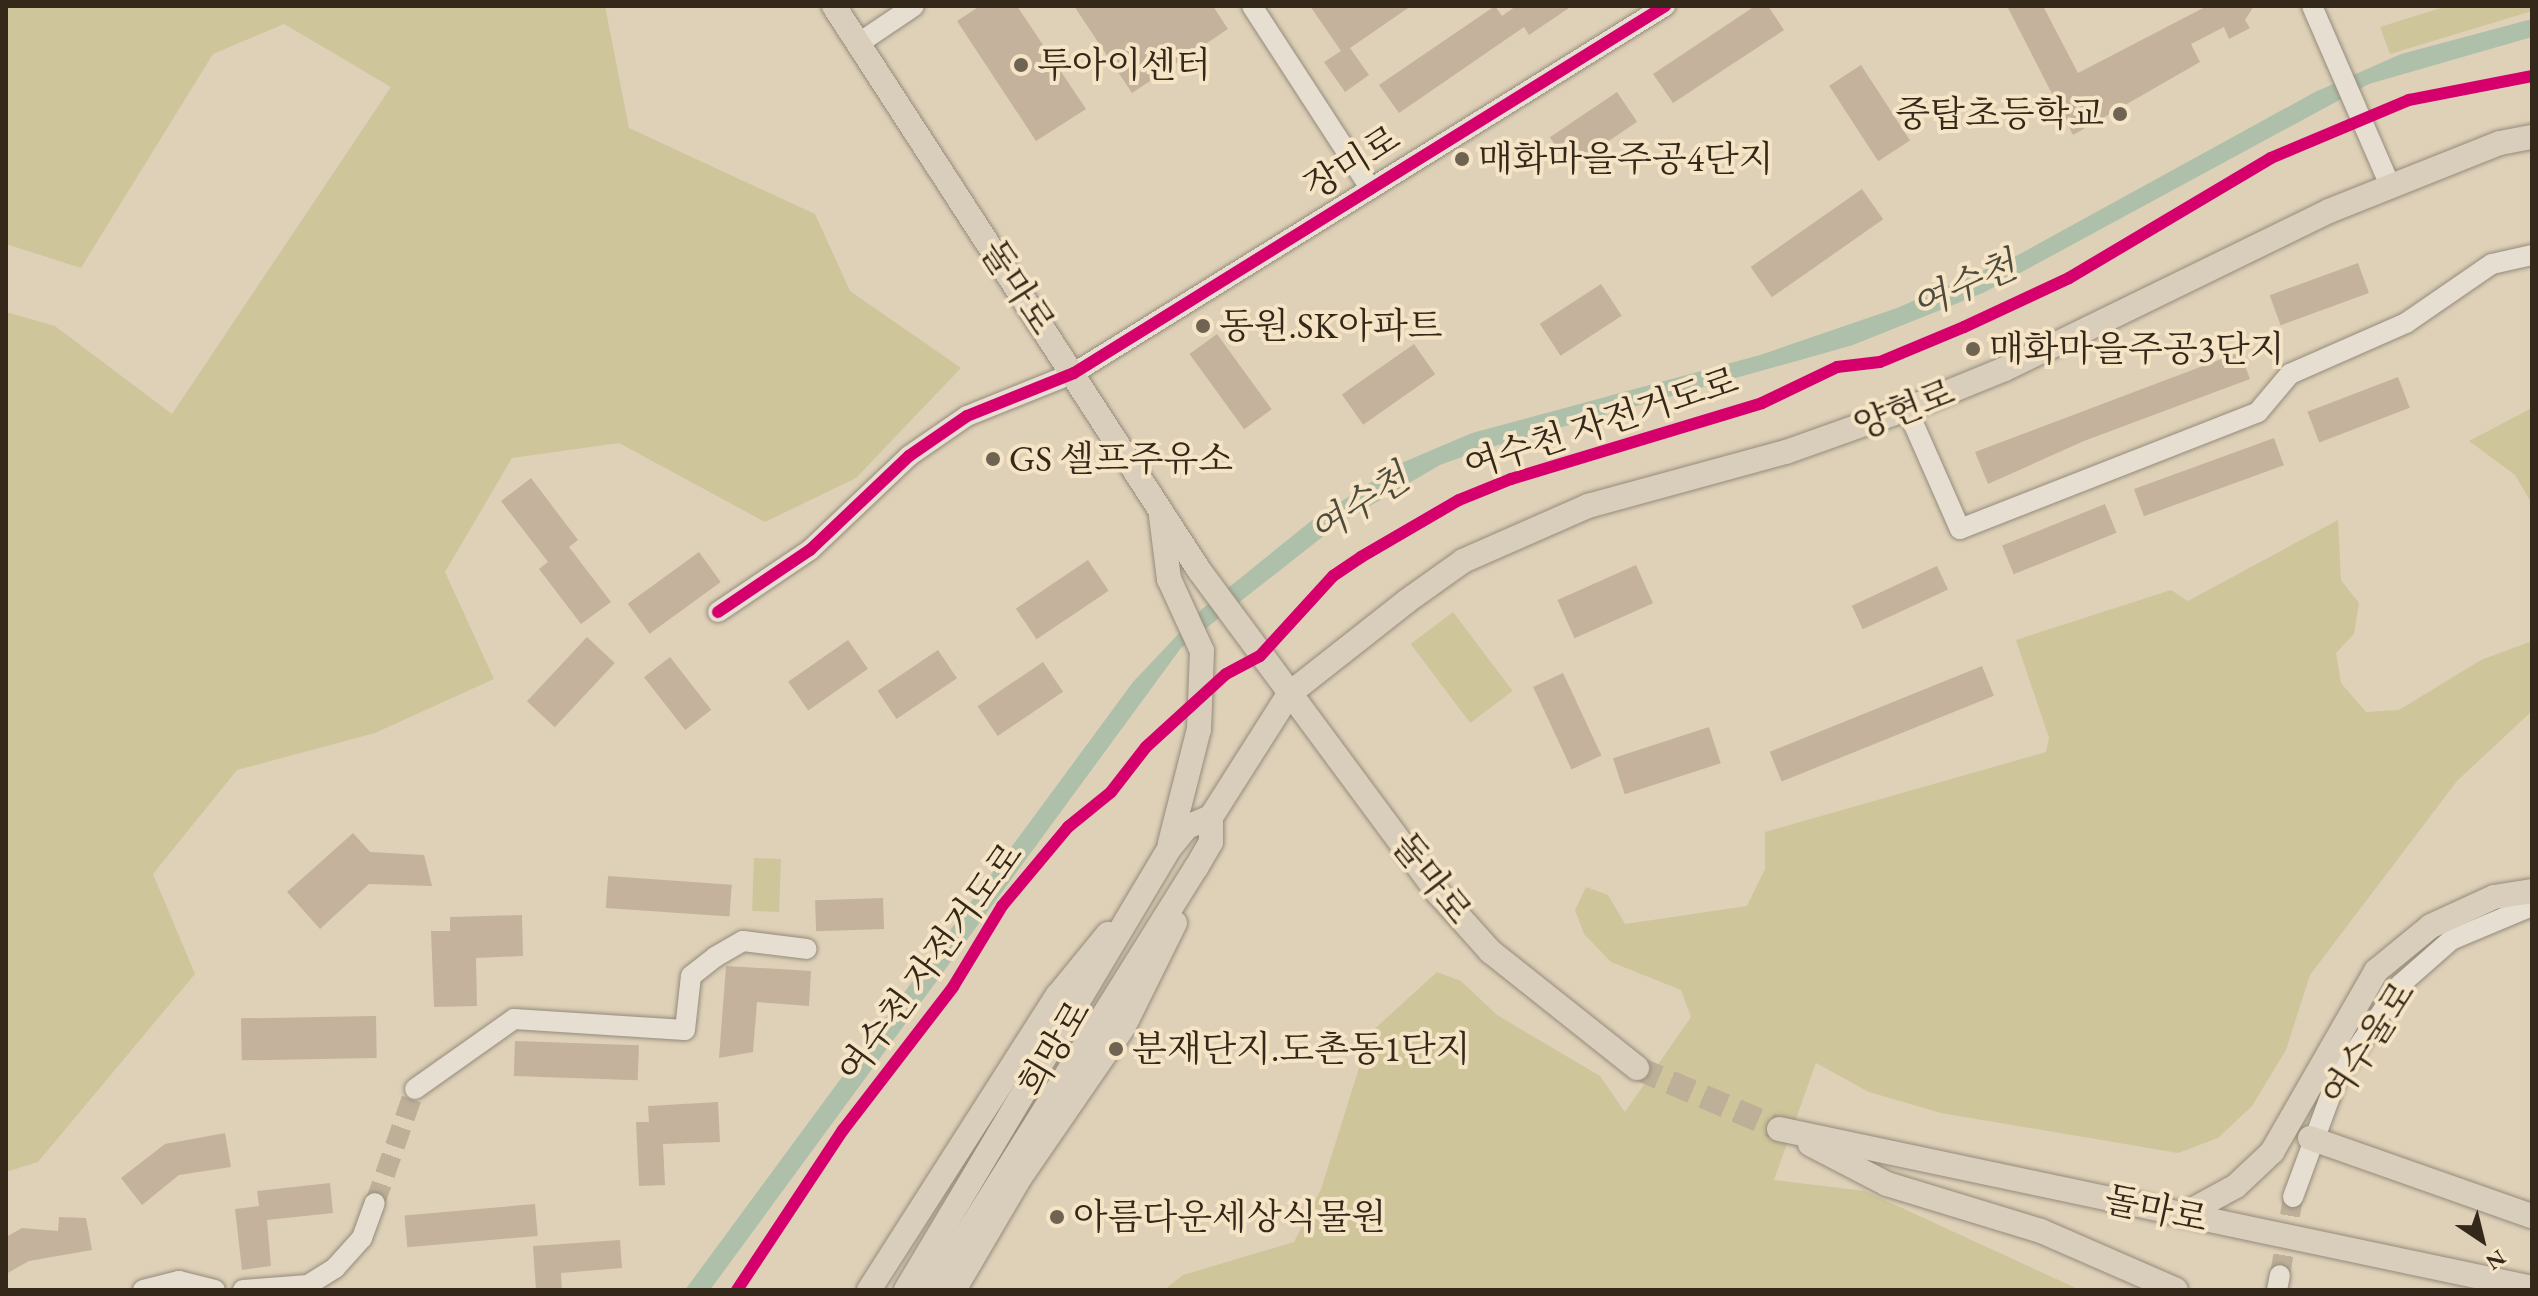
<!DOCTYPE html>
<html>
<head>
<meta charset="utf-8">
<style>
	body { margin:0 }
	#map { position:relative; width:2538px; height:1296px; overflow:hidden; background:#dfd1b8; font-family:"EB Garamond","Noto Serif KR",serif }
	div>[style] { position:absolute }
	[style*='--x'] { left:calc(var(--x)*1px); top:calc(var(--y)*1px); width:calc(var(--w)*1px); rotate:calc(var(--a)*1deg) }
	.green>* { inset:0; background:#cec59b; transform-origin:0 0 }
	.water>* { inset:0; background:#afc0aa }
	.building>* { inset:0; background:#c4b29d; transform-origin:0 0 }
	.minor-tunnel>* { height:20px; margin-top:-10px; transform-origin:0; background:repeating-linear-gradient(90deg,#bdaf98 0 20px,transparent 0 30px) }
	.major-tunnel>* { height:24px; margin-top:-12px; transform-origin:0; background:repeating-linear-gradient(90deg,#bdaf98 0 24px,transparent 0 36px) }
	.roads { filter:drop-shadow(0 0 2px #948b7b) drop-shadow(0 0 2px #948b7b) }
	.minor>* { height:20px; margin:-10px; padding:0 10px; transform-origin:10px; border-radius:10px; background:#e5ded1 }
	.major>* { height:24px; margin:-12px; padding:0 12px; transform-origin:12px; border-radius:12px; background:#d9cebc }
	.cycleway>* { height:12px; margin:-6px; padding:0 6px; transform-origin:6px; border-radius:6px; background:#d6006c }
	.dots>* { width:22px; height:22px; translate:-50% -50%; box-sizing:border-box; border:4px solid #f5e4c6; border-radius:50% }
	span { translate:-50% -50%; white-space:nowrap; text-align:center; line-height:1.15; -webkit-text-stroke:8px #f5e4c6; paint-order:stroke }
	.poi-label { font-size:36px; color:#332819 }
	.left { translate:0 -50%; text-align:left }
	.right { translate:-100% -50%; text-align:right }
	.street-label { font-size:36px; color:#332819 }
	.water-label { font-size:38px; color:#4d4c3c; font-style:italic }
	.frame { position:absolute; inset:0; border:8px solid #332819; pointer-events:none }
	.north { position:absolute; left:2442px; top:1200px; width:80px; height:80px; -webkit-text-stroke:6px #f5e4c6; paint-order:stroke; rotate:145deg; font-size:22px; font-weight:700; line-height:32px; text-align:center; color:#332819 }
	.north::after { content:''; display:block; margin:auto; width:28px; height:36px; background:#332819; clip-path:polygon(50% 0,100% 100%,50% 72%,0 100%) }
</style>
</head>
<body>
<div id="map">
	<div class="green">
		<div style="clip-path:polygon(6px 6px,605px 6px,629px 128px,815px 214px,850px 291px,961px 368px,856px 478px,765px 522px,619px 443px,512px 458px,445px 572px,494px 679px,375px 733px,237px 770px,153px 874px,195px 974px,38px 1162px,6px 1172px,6px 312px,55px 326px,172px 414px,391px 87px,284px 24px,213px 54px,81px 268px,6px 244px)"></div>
		<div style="clip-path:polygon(2447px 6px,2532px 6px,2532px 11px,2390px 54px,2380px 27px)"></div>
		<div style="clip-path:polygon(2532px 408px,2532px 504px,2515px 475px,2469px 441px)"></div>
		<div style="clip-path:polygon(2338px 520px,2341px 580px,2359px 603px,2354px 634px,2336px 653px,2341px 683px,2366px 712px,2399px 710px,2481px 660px,2532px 641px,2532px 711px,2457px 781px,2310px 975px,2286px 1050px,2252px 1106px,2218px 1138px,2178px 1153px,1941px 1113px,1869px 1092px,1816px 1063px,1774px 1180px,1865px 1191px,2080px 1290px,1164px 1290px,1183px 1275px,1294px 1242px,1321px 1189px,1370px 1033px,1437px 972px,1461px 981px,1497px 1015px,1600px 1076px,1625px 1112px,1691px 1017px,1681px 990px,1611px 962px,1584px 934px,1575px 910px,1586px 887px,1608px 895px,1625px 924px,1747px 906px,1765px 869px,1765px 832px,2046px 752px,2049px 738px,2016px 640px,2171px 590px,2188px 601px)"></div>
		<div style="left:1453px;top:612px;width:99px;height:53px;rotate:53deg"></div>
		<div style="left:754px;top:858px;width:27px;height:53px;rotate:2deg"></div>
	</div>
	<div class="water">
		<div style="clip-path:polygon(2532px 19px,2532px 37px,2369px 84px,1983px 293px,1853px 345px,1481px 450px,1440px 465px,1339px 524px,1181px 648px,710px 1290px,685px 1290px,1133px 682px,1202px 609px,1311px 521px,1399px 464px,1472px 433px,1760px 355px,1897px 308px,2018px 255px,2315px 92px,2401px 54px)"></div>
	</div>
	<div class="building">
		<div style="clip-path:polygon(980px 6px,1017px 6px,1086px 109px,1036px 141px,957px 21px)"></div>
		<div style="clip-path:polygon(1074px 6px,1213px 6px,1228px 29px,1132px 93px)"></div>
		<div style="clip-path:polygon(1310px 6px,1411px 6px,1350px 48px,1369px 75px,1345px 92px,1324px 62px,1341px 51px)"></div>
		<div style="clip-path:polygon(1495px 6px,1502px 16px,1516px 6px,1572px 6px,1529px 35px,1524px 27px,1399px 113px,1379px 85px)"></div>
		<div style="clip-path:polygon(1755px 6px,1768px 6px,1784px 30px,1673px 103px,1653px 74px)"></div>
		<div style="clip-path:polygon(2007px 6px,2043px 6px,2078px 73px,2207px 6px,2254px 6px,2245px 20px,2250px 28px,2229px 39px,2224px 27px,2191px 44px,2200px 62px,2073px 135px)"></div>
		<div style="left:1861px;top:65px;width:90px;height:38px;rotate:57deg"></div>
		<div style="left:1617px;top:92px;width:36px;height:81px;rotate:56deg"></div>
		<div style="left:1862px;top:189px;width:37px;height:136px;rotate:55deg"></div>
		<div style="left:2358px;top:263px;width:32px;height:94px;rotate:70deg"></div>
		<div style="left:1601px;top:284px;width:38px;height:73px;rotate:57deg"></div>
		<div style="left:1217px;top:334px;width:93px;height:34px;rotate:54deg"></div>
		<div style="left:1414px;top:344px;width:37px;height:88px;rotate:55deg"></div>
		<div style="clip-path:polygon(2240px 352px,2250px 379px,2084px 441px,1988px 484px,1975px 452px)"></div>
		<div style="left:2398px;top:377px;width:33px;height:97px;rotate:69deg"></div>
		<div style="left:2274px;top:438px;width:29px;height:149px;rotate:70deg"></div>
		<div style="clip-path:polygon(531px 478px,578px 540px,569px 547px,611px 602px,581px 624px,539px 569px,548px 562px,501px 501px)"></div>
		<div style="left:2105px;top:504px;width:31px;height:111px;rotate:68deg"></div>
		<div style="left:699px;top:552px;width:37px;height:88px;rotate:54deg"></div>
		<div style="left:1088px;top:560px;width:37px;height:87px;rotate:56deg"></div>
		<div style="left:1636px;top:565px;width:42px;height:86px;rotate:66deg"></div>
		<div style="left:1937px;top:566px;width:26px;height:94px;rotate:65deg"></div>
		<div style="left:587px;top:637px;width:38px;height:88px;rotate:43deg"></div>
		<div style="left:848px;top:640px;width:35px;height:73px;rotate:55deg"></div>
		<div style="left:938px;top:650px;width:34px;height:73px;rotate:56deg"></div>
		<div style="left:670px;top:657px;width:67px;height:33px;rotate:52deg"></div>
		<div style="left:1043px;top:662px;width:36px;height:79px;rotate:56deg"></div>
		<div style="left:1982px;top:666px;width:32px;height:229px;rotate:68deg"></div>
		<div style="left:1563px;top:673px;width:91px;height:33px;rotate:65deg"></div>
		<div style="left:1709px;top:727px;width:38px;height:101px;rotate:72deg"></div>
		<div style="clip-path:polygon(353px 833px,370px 852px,424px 855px,432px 886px,369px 884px,320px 929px,287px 892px)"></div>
		<div style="left:608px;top:876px;width:124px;height:32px;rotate:4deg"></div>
		<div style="left:883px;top:898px;width:31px;height:68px;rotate:88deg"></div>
		<div style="clip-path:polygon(522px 915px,523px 956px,476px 958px,477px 1006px,434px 1007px,431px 931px,450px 931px,450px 917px)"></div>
		<div style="clip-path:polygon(726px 966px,811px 971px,809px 1006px,757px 1002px,753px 1052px,719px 1058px)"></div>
		<div style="left:376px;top:1016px;width:42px;height:135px;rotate:89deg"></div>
		<div style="left:515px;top:1041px;width:124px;height:35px;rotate:2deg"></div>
		<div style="clip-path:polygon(718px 1102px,720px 1142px,663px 1144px,665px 1185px,639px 1186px,636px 1122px,649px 1122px,648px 1106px)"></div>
		<div style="clip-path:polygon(225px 1133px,231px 1167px,179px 1175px,142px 1205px,121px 1178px,165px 1144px)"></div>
		<div style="clip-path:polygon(330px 1183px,333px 1213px,267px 1220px,271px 1266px,242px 1270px,235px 1209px,259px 1206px,257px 1191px)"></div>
		<div style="left:535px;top:1204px;width:32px;height:131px;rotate:85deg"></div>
		<div style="clip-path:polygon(59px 1217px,86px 1218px,92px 1250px,29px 1261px,6px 1274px,6px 1237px,22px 1228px,58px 1231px)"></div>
		<div style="clip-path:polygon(620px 1240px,622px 1268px,561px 1273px,562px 1290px,536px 1290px,533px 1246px)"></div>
	</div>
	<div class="minor-tunnel">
		<div style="--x:375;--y:1203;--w:121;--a:-70.7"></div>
		<div style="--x:2280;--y:1275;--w:79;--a:-80.5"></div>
	</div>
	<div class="major-tunnel">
		<div style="--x:1637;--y:1068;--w:155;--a:23.2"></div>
	</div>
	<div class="roads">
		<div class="minor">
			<div style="--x:1252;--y:6;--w:215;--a:57"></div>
			<div style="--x:2312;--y:6;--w:198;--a:66.5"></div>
			<div style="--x:859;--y:43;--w:66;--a:-33.9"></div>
			<div style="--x:1907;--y:409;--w:131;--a:66.2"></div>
			<div style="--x:1960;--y:529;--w:320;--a:-21.4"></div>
			<div style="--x:2258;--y:412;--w:50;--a:-49.9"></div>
			<div style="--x:2290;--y:374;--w:127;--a:-23.7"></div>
			<div style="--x:2406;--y:323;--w:104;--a:-34.5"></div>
			<div style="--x:2492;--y:264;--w:41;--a:-12.7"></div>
			<div style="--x:718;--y:612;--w:111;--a:-34"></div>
			<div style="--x:810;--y:550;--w:137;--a:-43.5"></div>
			<div style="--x:909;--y:456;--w:70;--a:-34.6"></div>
			<div style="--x:967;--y:416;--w:115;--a:-21.9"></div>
			<div style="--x:1074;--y:373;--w:696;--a:-31.84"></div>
			<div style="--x:415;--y:1089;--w:121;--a:-35.3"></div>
			<div style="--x:514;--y:1019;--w:171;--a:3.7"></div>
			<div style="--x:685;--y:1030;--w:54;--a:-83.7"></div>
			<div style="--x:691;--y:976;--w:31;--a:-38"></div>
			<div style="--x:715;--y:957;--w:32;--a:-30"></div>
			<div style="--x:743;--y:941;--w:64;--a:7.1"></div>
			<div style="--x:2293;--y:1197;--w:127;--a:-69.7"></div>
			<div style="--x:2337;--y:1078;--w:114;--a:-55.8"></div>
			<div style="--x:2401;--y:984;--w:67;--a:-41.3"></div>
			<div style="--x:2451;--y:940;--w:88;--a:-22.8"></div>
			<div style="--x:143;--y:1290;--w:37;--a:-14"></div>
			<div style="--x:179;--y:1281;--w:37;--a:14"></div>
			<div style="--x:243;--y:1290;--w:65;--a:-4.4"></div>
			<div style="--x:308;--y:1285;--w:32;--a:-32"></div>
			<div style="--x:335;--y:1268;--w:40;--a:-48"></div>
			<div style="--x:362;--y:1238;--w:37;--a:-70"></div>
			<div style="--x:2277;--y:1290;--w:15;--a:-79"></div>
		</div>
		<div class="major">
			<div style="--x:834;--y:6;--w:672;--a:57.09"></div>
			<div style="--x:1199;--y:570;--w:402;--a:53.5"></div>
			<div style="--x:1438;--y:893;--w:78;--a:48.1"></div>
			<div style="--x:1490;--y:951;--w:188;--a:38.5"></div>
			<div style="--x:1161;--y:516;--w:64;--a:82.8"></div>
			<div style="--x:1169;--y:579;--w:79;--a:65.4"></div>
			<div style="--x:1202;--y:651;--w:78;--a:92.2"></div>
			<div style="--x:1199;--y:729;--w:118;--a:104.3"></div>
			<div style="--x:1779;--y:1129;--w:770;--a:11.92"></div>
			<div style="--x:2310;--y:1138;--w:235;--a:19.4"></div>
			<div style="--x:1810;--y:1144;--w:87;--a:27.5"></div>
			<div style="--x:1887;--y:1184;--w:161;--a:17"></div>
			<div style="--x:2041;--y:1231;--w:147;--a:23.6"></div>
			<div style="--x:2183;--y:1215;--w:60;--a:-28.7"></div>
			<div style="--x:2236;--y:1186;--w:50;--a:-43.4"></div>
			<div style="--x:2272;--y:1152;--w:209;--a:-60.1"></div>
			<div style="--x:2376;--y:971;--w:71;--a:-39.3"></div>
			<div style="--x:2431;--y:926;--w:69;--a:-24.7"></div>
			<div style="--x:2494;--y:897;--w:38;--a:-9"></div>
			<div style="--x:869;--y:1290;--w:350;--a:-57.4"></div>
			<div style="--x:1058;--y:995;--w:79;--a:-50.7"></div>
			<div style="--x:906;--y:1290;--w:513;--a:-59.19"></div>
			<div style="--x:1169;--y:849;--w:28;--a:-51"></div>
			<div style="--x:1187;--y:827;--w:26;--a:-23"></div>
			<div style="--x:932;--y:1290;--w:498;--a:-58"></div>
			<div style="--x:1196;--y:868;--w:30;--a:-60"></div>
			<div style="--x:1211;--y:842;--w:25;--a:-90"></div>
			<div style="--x:1211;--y:817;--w:146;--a:-57.6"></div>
			<div style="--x:1289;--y:694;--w:150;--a:-38.2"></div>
			<div style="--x:1407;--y:601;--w:69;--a:-35.5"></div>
			<div style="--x:1463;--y:561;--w:137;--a:-23.7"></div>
			<div style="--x:1588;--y:506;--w:205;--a:-15.3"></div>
			<div style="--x:1786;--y:452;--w:128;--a:-19.6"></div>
			<div style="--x:1907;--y:409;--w:106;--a:-22.2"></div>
			<div style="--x:2005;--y:369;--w:360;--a:-26"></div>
			<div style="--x:2329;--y:211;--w:184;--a:-21.7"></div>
			<div style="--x:2500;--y:143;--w:33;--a:-11"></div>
			<div style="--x:954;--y:1290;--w:129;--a:-59.6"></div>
			<div style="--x:1019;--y:1179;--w:186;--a:-55.5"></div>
			<div style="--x:1124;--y:1026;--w:115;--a:-63.7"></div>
		</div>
	</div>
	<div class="cycleway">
		<div style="--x:718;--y:612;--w:111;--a:-34"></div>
		<div style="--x:810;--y:550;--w:137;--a:-43.5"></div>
		<div style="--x:909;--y:456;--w:70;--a:-34.6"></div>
		<div style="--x:967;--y:416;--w:115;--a:-21.9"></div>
		<div style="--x:1074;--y:373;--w:696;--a:-31.84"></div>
		<div style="--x:737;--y:1290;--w:192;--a:-56.5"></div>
		<div style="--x:843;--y:1130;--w:180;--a:-52.4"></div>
		<div style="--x:953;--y:987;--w:95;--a:-58.8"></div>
		<div style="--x:1002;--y:906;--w:103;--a:-50.1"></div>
		<div style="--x:1068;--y:827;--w:55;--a:-39.1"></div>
		<div style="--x:1111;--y:792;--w:57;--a:-52.1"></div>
		<div style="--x:1146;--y:747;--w:108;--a:-42.4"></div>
		<div style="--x:1226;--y:674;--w:38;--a:-28"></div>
		<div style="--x:1260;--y:656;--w:108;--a:-47.6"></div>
		<div style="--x:1333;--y:576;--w:34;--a:-34"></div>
		<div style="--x:1361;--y:557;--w:113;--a:-30.2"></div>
		<div style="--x:1459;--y:500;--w:56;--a:-22"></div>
		<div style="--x:1511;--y:479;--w:262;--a:-16.8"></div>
		<div style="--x:1762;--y:403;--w:83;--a:-25.6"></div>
		<div style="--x:1837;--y:367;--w:43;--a:-6.6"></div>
		<div style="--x:1880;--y:362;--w:91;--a:-22.6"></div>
		<div style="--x:1964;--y:327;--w:116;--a:-25"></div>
		<div style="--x:2069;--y:278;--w:235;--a:-30.7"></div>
		<div style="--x:2271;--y:158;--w:150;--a:-22.8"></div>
		<div style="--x:2409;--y:100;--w:125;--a:-11"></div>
	</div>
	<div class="dots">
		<div style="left:1021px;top:65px;background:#6f6351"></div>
		<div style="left:2120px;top:114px;background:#6f6351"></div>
		<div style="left:1462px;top:159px;background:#6f6351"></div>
		<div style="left:1203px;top:326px;background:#6f6351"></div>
		<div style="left:1973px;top:349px;background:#6f6351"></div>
		<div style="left:993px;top:459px;background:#6f6351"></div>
		<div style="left:1116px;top:1049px;background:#6f6351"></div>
		<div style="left:1057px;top:1217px;background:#6f6351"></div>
	</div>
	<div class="poi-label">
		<span class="left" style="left:1037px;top:65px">투아이센터</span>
		<span class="right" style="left:2104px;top:114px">중탑초등학교</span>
		<span class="left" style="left:1478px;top:159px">매화마을주공4단지</span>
		<span class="left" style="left:1219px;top:326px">동원.SK아파트</span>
		<span class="left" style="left:1989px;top:349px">매화마을주공3단지</span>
		<span class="left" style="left:1009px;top:459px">GS 셀프주유소</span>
		<span class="left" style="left:1132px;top:1049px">분재단지.도촌동1단지</span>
		<span class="left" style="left:1073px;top:1217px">아름다운세상식물원</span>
	</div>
	<div class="street-label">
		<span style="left:1352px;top:162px;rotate:-32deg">장미로</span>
		<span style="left:1018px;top:287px;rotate:57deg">돌마로</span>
		<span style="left:1904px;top:409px;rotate:-21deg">양현로</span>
		<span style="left:1601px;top:423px;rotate:-18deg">여수천 자전거도로</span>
		<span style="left:1432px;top:878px;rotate:52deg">돌마로</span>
		<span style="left:930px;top:962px;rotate:-54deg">여수천 자전거도로</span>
		<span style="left:2368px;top:1043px;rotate:-57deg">여수울로</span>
		<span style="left:1054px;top:1048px;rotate:-59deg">희망로</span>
		<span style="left:2156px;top:1209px;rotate:12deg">돌마로</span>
	</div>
	<div class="water-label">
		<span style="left:1964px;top:285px;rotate:-24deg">여수천</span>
		<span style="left:1359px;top:504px;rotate:-34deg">여수천</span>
	</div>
	<div class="frame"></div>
	<div class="north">N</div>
</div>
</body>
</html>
